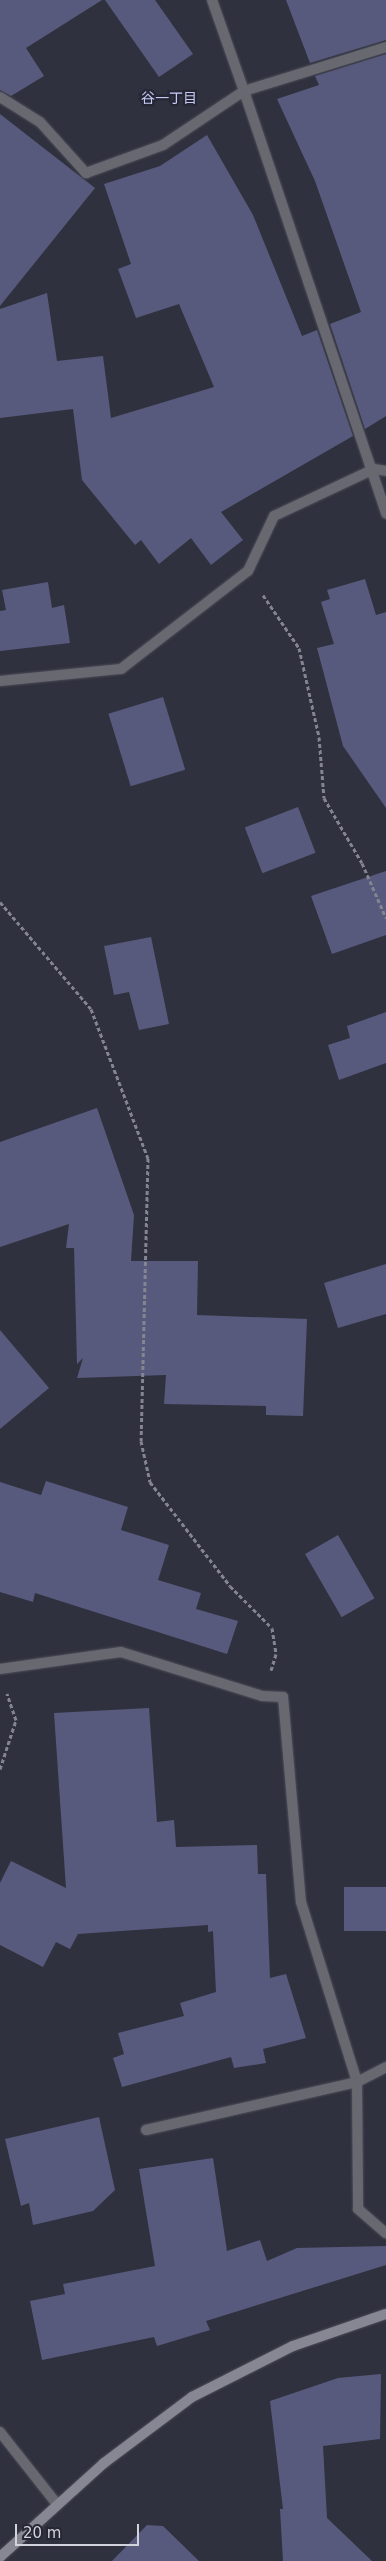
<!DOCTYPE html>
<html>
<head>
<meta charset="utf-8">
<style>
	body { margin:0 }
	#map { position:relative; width:386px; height:2561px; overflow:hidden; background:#30313e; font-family:"DejaVu Sans","Noto Sans JP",sans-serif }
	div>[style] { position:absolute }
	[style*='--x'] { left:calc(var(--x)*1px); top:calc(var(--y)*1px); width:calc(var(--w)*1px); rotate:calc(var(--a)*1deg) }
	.building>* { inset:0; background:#585a7d; transform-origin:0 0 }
	.path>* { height:3px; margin-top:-1.5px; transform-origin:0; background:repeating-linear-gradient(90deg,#848590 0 4px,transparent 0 6.5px) }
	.roads { filter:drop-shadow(0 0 1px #4d4e5a) drop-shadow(0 0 1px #4d4e5a) }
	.lane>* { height:10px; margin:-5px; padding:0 5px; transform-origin:5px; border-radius:5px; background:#686970 }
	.street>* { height:10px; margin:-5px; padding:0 5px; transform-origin:5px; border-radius:5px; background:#686970 }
	.secondary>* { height:10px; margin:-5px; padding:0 5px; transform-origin:5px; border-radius:5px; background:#868792 }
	span { translate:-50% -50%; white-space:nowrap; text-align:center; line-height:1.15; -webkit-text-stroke:4.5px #262734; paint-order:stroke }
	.neighbourhood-label { font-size:14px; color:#c6c9f5 }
	.scale { position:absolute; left:15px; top:2524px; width:124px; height:22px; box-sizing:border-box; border:2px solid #d1d2db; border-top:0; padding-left:6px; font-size:15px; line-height:18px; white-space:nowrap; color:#d1d2db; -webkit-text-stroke:4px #262734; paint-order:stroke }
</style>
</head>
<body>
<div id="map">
	<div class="building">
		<div style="clip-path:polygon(0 0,102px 0,26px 48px,44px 76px,11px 96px,0 90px)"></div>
		<div style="clip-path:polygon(105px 0,155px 0,193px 54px,159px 77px)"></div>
		<div style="clip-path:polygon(286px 0,386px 0,386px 40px,310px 63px)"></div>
		<div style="clip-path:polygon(386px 54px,386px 416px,365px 429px,330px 324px,361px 312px,315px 181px,277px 99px,319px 85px,315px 76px)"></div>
		<div style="clip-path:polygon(0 114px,95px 188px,0 306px)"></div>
		<div style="clip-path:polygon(207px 135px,253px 215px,302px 336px,317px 330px,353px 436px,221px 512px,243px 540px,211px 565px,191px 538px,159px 564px,141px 540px,135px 545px,82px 480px,73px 409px,0 418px,0 309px,47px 293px,57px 361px,103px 356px,111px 418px,214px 387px,179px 304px,136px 318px,118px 269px,131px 264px,104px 184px,160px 166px)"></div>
		<div style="clip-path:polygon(365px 579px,376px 615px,386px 612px,386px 808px,343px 746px,317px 648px,334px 644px,321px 602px,330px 599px,327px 590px)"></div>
		<div style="clip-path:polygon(48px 582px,52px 608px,64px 605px,70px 643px,0 651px,0 611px,6px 610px,2px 590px)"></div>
		<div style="left:163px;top:697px;width:76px;height:57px;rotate:73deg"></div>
		<div style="left:298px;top:807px;width:49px;height:57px;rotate:69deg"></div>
		<div style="clip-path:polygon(386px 871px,386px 935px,332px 954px,311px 896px)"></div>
		<div style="clip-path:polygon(151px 937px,169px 1024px,139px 1030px,129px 992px,114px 995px,104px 946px)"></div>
		<div style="clip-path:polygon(386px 1012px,386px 1063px,339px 1080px,328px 1045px,350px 1038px,347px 1026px)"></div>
		<div style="clip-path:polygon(97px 1108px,134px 1215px,131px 1261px,198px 1261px,197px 1315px,307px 1319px,303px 1416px,266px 1415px,266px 1406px,164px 1404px,166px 1375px,77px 1378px,83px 1358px,77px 1364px,74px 1248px,66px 1248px,69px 1224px,0 1247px,0 1142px)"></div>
		<div style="clip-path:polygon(386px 1264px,386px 1314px,338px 1328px,324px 1283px)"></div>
		<div style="clip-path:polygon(0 1330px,49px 1388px,0 1429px)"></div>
		<div style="clip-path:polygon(46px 1481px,128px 1507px,121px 1530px,169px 1545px,158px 1580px,201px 1593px,196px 1609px,238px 1621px,227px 1654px,35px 1593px,33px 1602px,0 1592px,0 1482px,41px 1495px)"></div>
		<div style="left:338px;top:1535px;width:73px;height:38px;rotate:60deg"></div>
		<div style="clip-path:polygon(149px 1708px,157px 1822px,174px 1820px,176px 1847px,257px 1845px,258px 1874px,266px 1874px,270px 1978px,286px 1974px,306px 2038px,263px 2049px,266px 2063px,234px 2068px,231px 2057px,122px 2087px,113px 2058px,124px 2054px,118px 2033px,184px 2016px,180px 2003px,216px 1992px,213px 1931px,208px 1932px,208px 1925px,78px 1934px,70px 1949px,56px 1942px,43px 1967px,0 1945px,0 1883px,11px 1861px,66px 1888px,54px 1713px)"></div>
		<div style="left:386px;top:1887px;width:44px;height:42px;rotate:90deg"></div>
		<div style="clip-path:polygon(99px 2117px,115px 2190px,93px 2211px,33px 2225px,29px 2203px,21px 2206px,5px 2139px)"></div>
		<div style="clip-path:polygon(213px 2158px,227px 2251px,260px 2240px,267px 2261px,297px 2248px,386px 2246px,386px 2265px,206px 2321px,210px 2330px,157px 2346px,154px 2337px,42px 2360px,30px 2301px,65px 2294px,63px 2284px,155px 2266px,139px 2169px)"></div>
		<div style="clip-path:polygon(381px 2374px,380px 2439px,323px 2446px,327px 2518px,372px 2561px,283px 2561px,280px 2509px,283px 2509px,270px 2401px,338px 2378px)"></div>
		<div style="clip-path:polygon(147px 2525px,163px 2526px,199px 2561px,112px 2561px)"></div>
	</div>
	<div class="path">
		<div style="--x:263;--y:595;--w:64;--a:55.8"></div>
		<div style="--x:299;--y:648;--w:91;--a:77.3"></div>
		<div style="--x:319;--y:737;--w:61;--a:85.3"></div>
		<div style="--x:324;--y:798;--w:75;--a:59.7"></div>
		<div style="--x:362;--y:863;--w:60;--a:66.4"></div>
		<div style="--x:0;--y:902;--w:140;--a:49.6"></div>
		<div style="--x:91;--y:1009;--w:160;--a:69.1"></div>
		<div style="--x:148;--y:1158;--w:283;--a:91.4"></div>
		<div style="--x:141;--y:1441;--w:42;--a:77.6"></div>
		<div style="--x:150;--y:1482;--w:131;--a:52.4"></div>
		<div style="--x:230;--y:1586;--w:59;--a:45"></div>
		<div style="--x:272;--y:1628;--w:26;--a:81"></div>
		<div style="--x:276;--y:1654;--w:17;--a:107"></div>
		<div style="--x:0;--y:1769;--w:52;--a:-71.9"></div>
		<div style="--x:16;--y:1720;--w:28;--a:-109"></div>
	</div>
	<div class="roads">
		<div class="lane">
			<div style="--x:244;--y:91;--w:149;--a:-17.2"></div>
		</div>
		<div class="street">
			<div style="--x:212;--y:0;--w:96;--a:70.6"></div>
			<div style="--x:0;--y:97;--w:47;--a:32"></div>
			<div style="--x:40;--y:122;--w:69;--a:48"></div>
			<div style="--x:86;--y:173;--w:82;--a:-20"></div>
			<div style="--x:163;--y:145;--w:97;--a:-33.7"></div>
			<div style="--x:244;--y:91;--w:446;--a:71.4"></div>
			<div style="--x:0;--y:681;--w:122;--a:-5.7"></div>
			<div style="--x:121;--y:669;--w:160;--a:-37.7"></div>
			<div style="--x:248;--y:571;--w:61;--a:-64.7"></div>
			<div style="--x:274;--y:516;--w:110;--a:-25.2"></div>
			<div style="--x:374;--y:469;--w:12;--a:9"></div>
			<div style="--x:0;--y:1669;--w:122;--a:-8"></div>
			<div style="--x:121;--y:1652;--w:148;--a:17.3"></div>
			<div style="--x:262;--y:1696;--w:21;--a:3"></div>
			<div style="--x:283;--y:1697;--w:206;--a:85"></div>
			<div style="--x:301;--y:1902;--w:189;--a:72.7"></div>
			<div style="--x:357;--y:2082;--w:127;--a:89.5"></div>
			<div style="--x:358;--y:2209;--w:37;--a:41"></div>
			<div style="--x:146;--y:2130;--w:216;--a:-12.8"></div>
			<div style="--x:357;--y:2082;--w:33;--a:-27"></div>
			<div style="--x:0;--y:2432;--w:90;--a:51.7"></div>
		</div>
		<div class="secondary">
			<div style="--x:0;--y:2557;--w:140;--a:-42.1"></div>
			<div style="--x:104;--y:2463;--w:110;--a:-36.9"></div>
			<div style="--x:192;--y:2397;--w:113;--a:-26.8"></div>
			<div style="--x:293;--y:2346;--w:98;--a:-19"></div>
		</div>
	</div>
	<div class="neighbourhood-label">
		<span style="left:169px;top:98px">谷一丁目</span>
	</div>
	<div class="scale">20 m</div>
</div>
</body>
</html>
